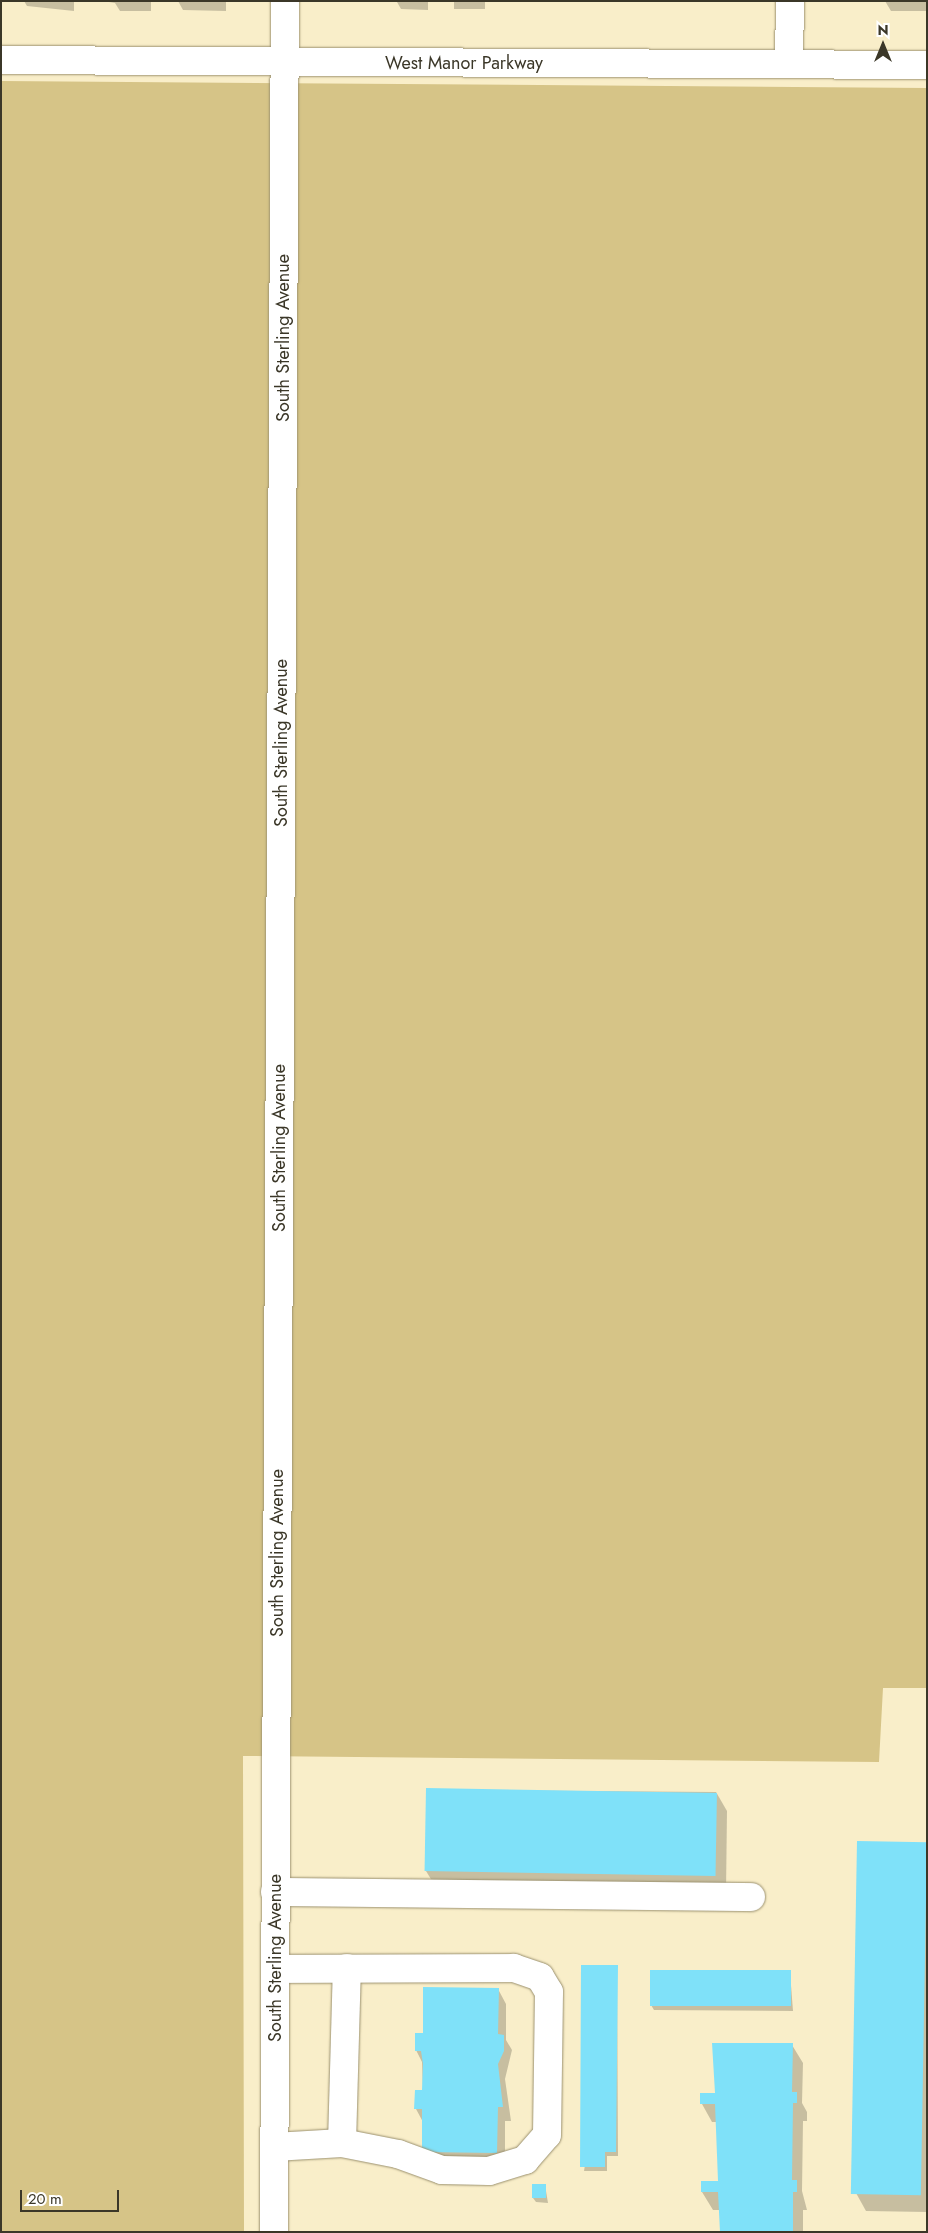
<!DOCTYPE html>
<html>
<head>
<meta charset="utf-8">
<style>
	body { margin:0 }
	#map { position:relative; width:928px; height:2233px; overflow:hidden; background:#f9eec9; font-family:Jost,sans-serif }
	div>[style] { position:absolute }
	[style*='--x'] { left:calc(var(--x)*1px); top:calc(var(--y)*1px); width:calc(var(--w)*1px); rotate:calc(var(--a)*1deg) }
	.green>* { inset:0; background:#d6c487 }
	.shadow>* { inset:0; background:#0003; transform-origin:0 0 }
	.building>* { inset:0; background:#7fe1f9; transform-origin:0 0 }
	.roads { filter:drop-shadow(0 0 1px #9b916f) drop-shadow(0 0 1px #9b916f) }
	.minor>* { height:28px; margin:-14px; padding:0 14px; transform-origin:14px; border-radius:14px; background:#fff }
	span { translate:-50% -50%; white-space:nowrap; text-align:center; line-height:1.15; -webkit-text-stroke:4.5px #fff; paint-order:stroke }
	.street-label { font-size:18px; color:#3b3728 }
	.frame { position:absolute; inset:0; border:2px solid #3b3728; pointer-events:none }
	.north { position:absolute; left:858px; top:20px; width:50px; height:50px; -webkit-text-stroke:4px #fff; paint-order:stroke; rotate:0deg; font-size:14px; font-weight:700; line-height:20px; text-align:center; color:#3b3728 }
	.north::after { content:''; display:block; margin:auto; width:18px; height:22px; background:#3b3728; clip-path:polygon(50% 0,100% 100%,50% 72%,0 100%) }
	.scale { position:absolute; left:20px; top:2190px; width:99px; height:22px; box-sizing:border-box; border:2px solid #3b3728; border-top:0; padding-left:6px; font-size:15px; line-height:18px; white-space:nowrap; color:#3b3728; -webkit-text-stroke:4px #fff; paint-order:stroke }
</style>
</head>
<body>
<div id="map">
	<div class="green">
		<div style="clip-path:polygon(1px 81px,927px 88px,927px 1688px,883px 1688px,879px 1762px,243px 1756px,244px 2232px,1px 2232px)"></div>
	</div>
	<div class="shadow">
		<div style="clip-path:polygon(24px 1px,74px 1px,74px 11px,27px 6px)"></div>
		<div style="clip-path:polygon(103px 1px,151px 1px,151px 11px,120px 11px,115px 3px)"></div>
		<div style="clip-path:polygon(178px 1px,226px 1px,226px 11px,183px 10px)"></div>
		<div style="clip-path:polygon(428px 1px,428px 10px,401px 9px,397px 2px,383px 1px)"></div>
		<div style="left:454px;top:1px;width:31px;height:8px"></div>
		<div style="clip-path:polygon(885px 1px,927px 1px,927px 11px,891px 11px)"></div>
		<div style="clip-path:polygon(427px 1790px,716px 1792px,727px 1811px,726px 1892px,437px 1889px,426px 1871px)"></div>
		<div style="clip-path:polygon(927px 1843px,927px 2212px,866px 2211px,856px 2193px)"></div>
		<div style="clip-path:polygon(617px 1967px,618px 2156px,607px 2156px,607px 2171px,584px 2171px)"></div>
		<div style="clip-path:polygon(790px 1972px,793px 2011px,654px 2010px,651px 2005px)"></div>
		<div style="clip-path:polygon(498px 1989px,506px 2004px,506px 2040px,512px 2050px,505px 2079px,511px 2121px,505px 2121px,505px 2167px,431px 2166px,423px 2122px,416px 2109px,423px 2091px,422px 2062px,416px 2050px,424px 2034px)"></div>
		<div style="clip-path:polygon(792px 2045px,803px 2063px,802px 2103px,807px 2112px,807px 2121px,803px 2121px,802px 2191px,807px 2210px,803px 2210px,803px 2232px,721px 2232px,720px 2210px,713px 2210px,702px 2192px,702px 2182px,719px 2182px,717px 2122px,712px 2122px,702px 2104px)"></div>
		<div style="clip-path:polygon(545px 2185px,548px 2203px,536px 2202px,533px 2198px)"></div>
	</div>
	<div class="building">
		<div style="left:426px;top:1788px;width:291px;height:83px;rotate:1deg"></div>
		<div style="left:857px;top:1841px;width:70px;height:353px;rotate:1deg"></div>
		<div style="clip-path:polygon(581px 1965px,618px 1965px,616px 2152px,605px 2152px,605px 2167px,580px 2167px)"></div>
		<div style="left:650px;top:1970px;width:141px;height:36px"></div>
		<div style="clip-path:polygon(423px 1987px,499px 1988px,498px 2034px,504px 2035px,504px 2051px,498px 2064px,503px 2107px,498px 2107px,497px 2153px,422px 2152px,422px 2109px,414px 2109px,415px 2090px,422px 2090px,423px 2064px,421px 2051px,415px 2051px,415px 2033px,423px 2033px)"></div>
		<div style="clip-path:polygon(712px 2043px,793px 2043px,792px 2092px,797px 2092px,797px 2103px,793px 2103px,792px 2180px,797px 2180px,797px 2192px,793px 2192px,793px 2232px,720px 2232px,718px 2192px,701px 2192px,701px 2181px,718px 2181px,715px 2104px,700px 2104px,700px 2093px,715px 2093px)"></div>
		<div style="left:532px;top:2184px;width:14px;height:14px"></div>
	</div>
	<div class="roads">
		<div class="minor">
			<div style="--x:1;--y:60;--w:926;--a:0.31"></div>
			<div style="--x:789;--y:63;--w:62;--a:-89.1"></div>
			<div style="--x:275;--y:1892;--w:476;--a:0.6"></div>
			<div style="--x:342;--y:2143;--w:175;--a:-88.4"></div>
			<div style="--x:274;--y:2147;--w:68;--a:-3.4"></div>
			<div style="--x:342;--y:2143;--w:57;--a:11.1"></div>
			<div style="--x:398;--y:2154;--w:47;--a:20"></div>
			<div style="--x:442;--y:2170;--w:47;--a:1.2"></div>
			<div style="--x:489;--y:2171;--w:38;--a:-17"></div>
			<div style="--x:525;--y:2160;--w:33;--a:-49"></div>
			<div style="--x:547;--y:2135;--w:143;--a:-89.2"></div>
			<div style="--x:549;--y:1992;--w:17;--a:-121"></div>
			<div style="--x:540;--y:1977;--w:28;--a:-161"></div>
			<div style="--x:514;--y:1968;--w:239;--a:179.8"></div>
			<div style="--x:274;--y:2232;--w:2231;--a:-89.72"></div>
		</div>
	</div>
	<div class="street-label">
		<span style="left:464px;top:63px">West Manor Parkway</span>
		<span style="left:283px;top:338px;rotate:-90deg">South Sterling Avenue</span>
		<span style="left:281px;top:743px;rotate:-90deg">South Sterling Avenue</span>
		<span style="left:279px;top:1148px;rotate:-90deg">South Sterling Avenue</span>
		<span style="left:277px;top:1553px;rotate:-90deg">South Sterling Avenue</span>
		<span style="left:275px;top:1958px;rotate:-90deg">South Sterling Avenue</span>
	</div>
	<div class="frame"></div>
	<div class="north">N</div>
	<div class="scale">20 m</div>
</div>
</body>
</html>
